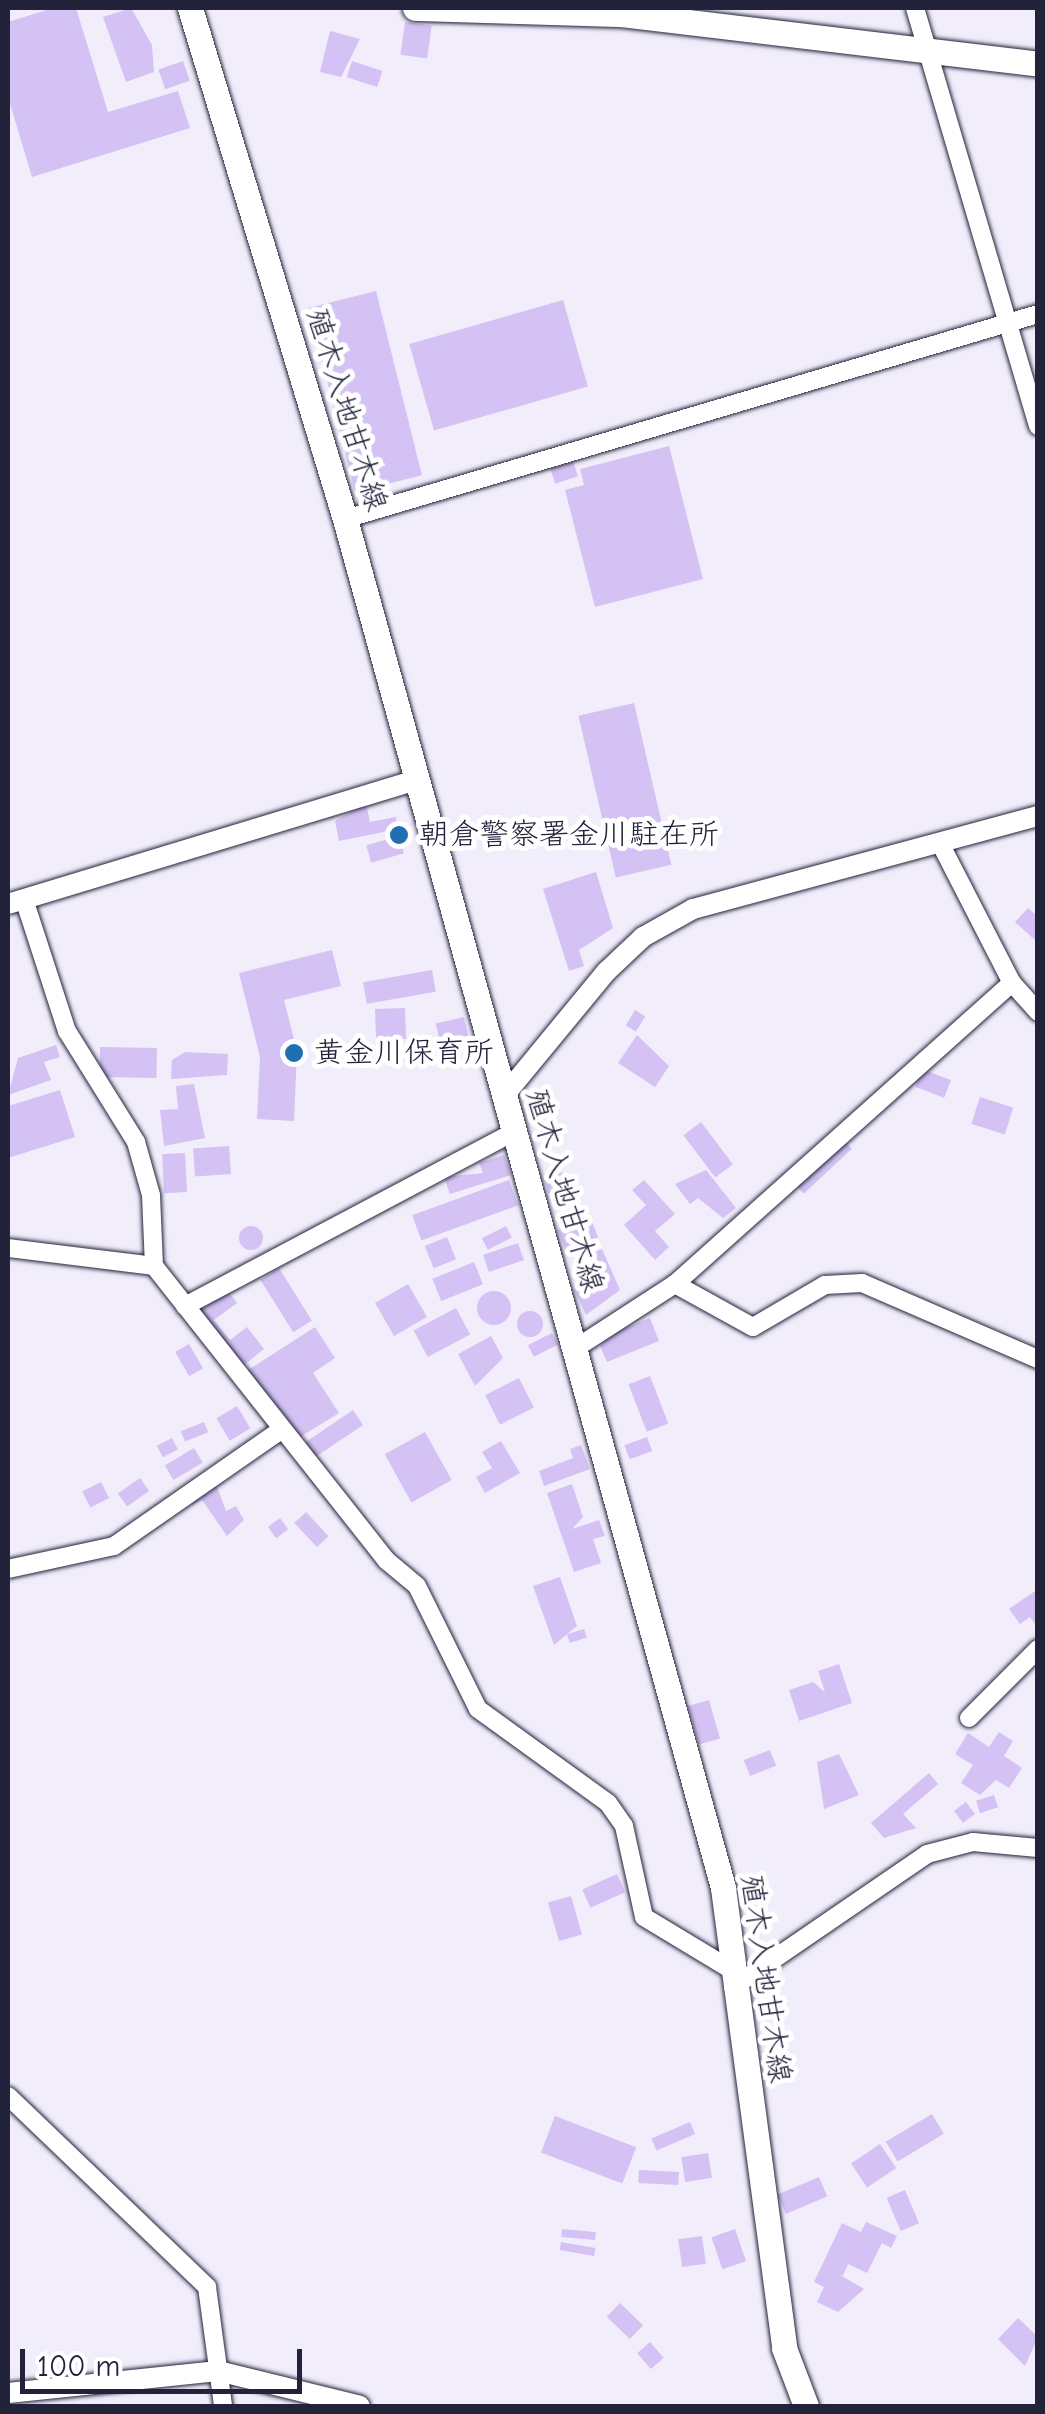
<!DOCTYPE html>
<html>
<head>
<meta charset="utf-8">
<style>
	body { margin:0 }
	#map { position:relative; width:1045px; height:2414px; overflow:hidden; background:#f2edfb; font-family:"Comic Neue","Klee One",sans-serif }
	div>[style] { position:absolute }
	[style*='--x'] { left:calc(var(--x)*1px); top:calc(var(--y)*1px); width:calc(var(--w)*1px); rotate:calc(var(--a)*1deg) }
	.building>* { inset:0; background:#d3c2f3; transform-origin:0 0 }
	.round { border-radius:50% }
	.roads { filter:drop-shadow(0 0 2px #22223b) drop-shadow(0 0 2px #22223b) }
	.minor>* { height:18px; margin:-9px; padding:0 9px; transform-origin:9px; border-radius:9px; background:#fff }
	.tertiary>* { height:20px; margin:-10px; padding:0 10px; transform-origin:10px; border-radius:10px; background:#fff }
	.secondary>* { height:25px; margin:-12.5px; padding:0 12.5px; transform-origin:12.5px; border-radius:12.5px; background:#fff }
	.dots>* { width:28px; height:28px; translate:-50% -50%; box-sizing:border-box; border:5px solid #fff; border-radius:50% }
	span { translate:-50% -50%; white-space:nowrap; text-align:center; line-height:1.15; -webkit-text-stroke:10px #fff; paint-order:stroke }
	.street-label { font-size:30px; color:#22223b }
	.poi-label { font-size:30px; color:#22223b }
	.left { translate:0 -50%; text-align:left }
	.frame { position:absolute; inset:0; border:10px solid #22223b; pointer-events:none }
	.scale { position:absolute; left:20px; top:2349px; width:282px; height:45px; box-sizing:border-box; border:5px solid #22223b; border-top:0; padding-left:12px; font-size:30px; line-height:35px; white-space:nowrap; color:#22223b; -webkit-text-stroke:8px #fff; paint-order:stroke }
</style>
</head>
<body>
<div id="map">
	<div class="building">
		<div style="clip-path:polygon(53px 8px,76px 8px,108px 112px,178px 91px,190px 128px,32px 177px,8px 97px,8px 22px)"></div>
		<div style="clip-path:polygon(131px 8px,152px 45px,154px 72px,126px 82px,103px 17px)"></div>
		<div style="left:405px;top:22px;width:27px;height:33px;rotate:8deg"></div>
		<div style="clip-path:polygon(330px 31px,360px 39px,341px 77px,320px 72px)"></div>
		<div style="left:183px;top:61px;width:21px;height:26px;rotate:71deg"></div>
		<div style="left:352px;top:61px;width:32px;height:17px;rotate:18deg"></div>
		<div style="left:376px;top:291px;width:190px;height:69px;rotate:76deg"></div>
		<div style="left:563px;top:300px;width:90px;height:160px;rotate:74deg"></div>
		<div style="clip-path:polygon(669px 446px,703px 579px,595px 607px,565px 490px,584px 485px,580px 469px)"></div>
		<div style="left:573px;top:461px;width:16px;height:24px;rotate:72deg"></div>
		<div style="left:634px;top:703px;width:166px;height:57px;rotate:77deg"></div>
		<div style="clip-path:polygon(366px 803px,370px 822px,396px 817px,398px 829px,339px 841px,335px 821px)"></div>
		<div style="left:399px;top:836px;width:18px;height:34px;rotate:74deg"></div>
		<div style="clip-path:polygon(596px 872px,613px 928px,579px 950px,584px 966px,569px 971px,543px 889px)"></div>
		<div style="clip-path:polygon(1028px 908px,1038px 917px,1035px 940px,1015px 922px)"></div>
		<div style="clip-path:polygon(332px 950px,341px 986px,284px 1000px,297px 1051px,294px 1121px,257px 1119px,260px 1057px,239px 973px)"></div>
		<div style="left:432px;top:970px;width:22px;height:70px;rotate:80deg"></div>
		<div style="left:405px;top:1008px;width:31px;height:30px;rotate:88deg"></div>
		<div style="left:635px;top:1010px;width:12px;height:18px;rotate:31deg"></div>
		<div style="left:464px;top:1017px;width:23px;height:29px;rotate:77deg"></div>
		<div style="clip-path:polygon(637px 1035px,669px 1066px,655px 1087px,618px 1063px)"></div>
		<div style="clip-path:polygon(56px 1045px,60px 1057px,44px 1062px,51px 1080px,8px 1095px,18px 1058px)"></div>
		<div style="left:100px;top:1047px;width:57px;height:30px;rotate:1deg"></div>
		<div style="clip-path:polygon(185px 1052px,228px 1054px,227px 1075px,171px 1079px,172px 1060px)"></div>
		<div style="left:922px;top:1069px;width:31px;height:19px;rotate:21deg"></div>
		<div style="clip-path:polygon(194px 1084px,205px 1138px,164px 1146px,160px 1110px,178px 1109px,176px 1086px)"></div>
		<div style="clip-path:polygon(60px 1090px,75px 1137px,8px 1158px,8px 1106px)"></div>
		<div style="left:980px;top:1097px;width:35px;height:28px;rotate:18deg"></div>
		<div style="left:701px;top:1122px;width:53px;height:22px;rotate:53deg"></div>
		<div style="left:841px;top:1137px;width:16px;height:66px;rotate:47deg"></div>
		<div style="left:229px;top:1146px;width:28px;height:36px;rotate:86deg"></div>
		<div style="left:185px;top:1153px;width:39px;height:23px;rotate:87deg"></div>
		<div style="clip-path:polygon(504px 1155px,511px 1175px,450px 1194px,444px 1177px,483px 1173px,479px 1163px)"></div>
		<div style="clip-path:polygon(706px 1170px,736px 1208px,723px 1218px,698px 1198px,690px 1204px,675px 1184px)"></div>
		<div style="left:563px;top:1172px;width:16px;height:20px;rotate:72deg"></div>
		<div style="left:509px;top:1180px;width:27px;height:103px;rotate:70deg"></div>
		<div style="clip-path:polygon(644px 1180px,675px 1214px,655px 1231px,669px 1247px,655px 1260px,624px 1225px,646px 1205px,632px 1190px)"></div>
		<div style="left:590px;top:1217px;width:22px;height:35px;rotate:68deg"></div>
		<div class="round" style="left:239px;top:1226px;width:24px;height:24px"></div>
		<div style="left:506px;top:1226px;width:13px;height:27px;rotate:63deg"></div>
		<div style="left:447px;top:1237px;width:24px;height:24px;rotate:68deg"></div>
		<div style="left:518px;top:1243px;width:18px;height:37px;rotate:71deg"></div>
		<div style="clip-path:polygon(602px 1249px,620px 1290px,586px 1315px,574px 1290px,588px 1284px,578px 1259px)"></div>
		<div style="left:474px;top:1262px;width:24px;height:45px;rotate:68deg"></div>
		<div style="left:279px;top:1268px;width:62px;height:22px;rotate:58deg"></div>
		<div style="left:408px;top:1284px;width:38px;height:38px;rotate:60deg"></div>
		<div style="clip-path:polygon(227px 1290px,237px 1303px,214px 1320px,230px 1340px,247px 1327px,264px 1349px,243px 1366px,196px 1313px)"></div>
		<div class="round" style="left:477px;top:1291px;width:34px;height:34px"></div>
		<div style="left:456px;top:1308px;width:30px;height:48px;rotate:62deg"></div>
		<div class="round" style="left:517px;top:1311px;width:26px;height:26px"></div>
		<div style="clip-path:polygon(650px 1318px,659px 1341px,607px 1362px,600px 1346px,611px 1334px)"></div>
		<div style="clip-path:polygon(315px 1327px,335px 1358px,313px 1373px,339px 1413px,297px 1439px,245px 1372px)"></div>
		<div style="left:552px;top:1333px;width:13px;height:27px;rotate:63deg"></div>
		<div style="clip-path:polygon(491px 1336px,503px 1358px,475px 1386px,458px 1354px)"></div>
		<div style="left:189px;top:1344px;width:28px;height:16px;rotate:60deg"></div>
		<div style="left:650px;top:1376px;width:51px;height:23px;rotate:69deg"></div>
		<div style="left:519px;top:1378px;width:33px;height:38px;rotate:63deg"></div>
		<div style="left:237px;top:1406px;width:26px;height:24px;rotate:59deg"></div>
		<div style="left:353px;top:1410px;width:18px;height:62px;rotate:56deg"></div>
		<div style="left:204px;top:1422px;width:11px;height:25px;rotate:68deg"></div>
		<div style="left:425px;top:1432px;width:55px;height:46px;rotate:61deg"></div>
		<div style="left:647px;top:1437px;width:15px;height:24px;rotate:70deg"></div>
		<div style="left:172px;top:1438px;width:13px;height:17px;rotate:63deg"></div>
		<div style="clip-path:polygon(501px 1441px,520px 1473px,485px 1493px,476px 1477px,492px 1468px,482px 1452px)"></div>
		<div style="clip-path:polygon(581px 1445px,590px 1469px,544px 1486px,539px 1471px,573px 1458px,570px 1449px)"></div>
		<div style="left:194px;top:1448px;width:17px;height:34px;rotate:59deg"></div>
		<div style="left:140px;top:1478px;width:16px;height:27px;rotate:55deg"></div>
		<div style="clip-path:polygon(214px 1479px,226px 1511px,236px 1506px,244px 1520px,227px 1536px,202px 1500px,192px 1505px,186px 1495px)"></div>
		<div style="left:101px;top:1482px;width:18px;height:21px;rotate:63deg"></div>
		<div style="clip-path:polygon(572px 1484px,583px 1517px,572px 1529px,599px 1520px,605px 1536px,593px 1539px,601px 1563px,574px 1572px,547px 1493px)"></div>
		<div style="left:306px;top:1512px;width:33px;height:16px;rotate:47deg"></div>
		<div style="left:280px;top:1518px;width:14px;height:15px;rotate:54deg"></div>
		<div style="clip-path:polygon(560px 1577px,577px 1626px,554px 1645px,533px 1586px)"></div>
		<div style="clip-path:polygon(1038px 1589px,1038px 1628px,1030px 1617px,1020px 1624px,1009px 1609px)"></div>
		<div style="left:584px;top:1629px;width:9px;height:18px;rotate:72deg"></div>
		<div style="clip-path:polygon(839px 1664px,852px 1703px,799px 1721px,789px 1690px,813px 1682px,825px 1692px,818px 1671px)"></div>
		<div style="left:709px;top:1700px;width:40px;height:22px;rotate:74deg"></div>
		<div style="clip-path:polygon(999px 1732px,1013px 1741px,1004px 1756px,1022px 1768px,1009px 1788px,996px 1780px,980px 1795px,961px 1783px,973px 1765px,955px 1754px,968px 1733px,989px 1747px)"></div>
		<div style="left:770px;top:1750px;width:17px;height:28px;rotate:69deg"></div>
		<div style="clip-path:polygon(839px 1754px,859px 1795px,824px 1809px,817px 1762px)"></div>
		<div style="clip-path:polygon(929px 1773px,938px 1784px,903px 1814px,916px 1828px,884px 1838px,871px 1823px)"></div>
		<div style="left:994px;top:1795px;width:13px;height:19px;rotate:72deg"></div>
		<div style="left:966px;top:1802px;width:15px;height:15px;rotate:53deg"></div>
		<div style="left:617px;top:1874px;width:20px;height:38px;rotate:66deg"></div>
		<div style="left:571px;top:1896px;width:40px;height:24px;rotate:74deg"></div>
		<div style="left:932px;top:2114px;width:23px;height:54px;rotate:59deg"></div>
		<div style="left:555px;top:2116px;width:87px;height:39px;rotate:21deg"></div>
		<div style="left:690px;top:2122px;width:13px;height:42px;rotate:67deg"></div>
		<div style="left:880px;top:2144px;width:29px;height:35px;rotate:56deg"></div>
		<div style="left:708px;top:2153px;width:25px;height:27px;rotate:81deg"></div>
		<div style="left:639px;top:2170px;width:40px;height:13px;rotate:3deg"></div>
		<div style="left:819px;top:2177px;width:21px;height:45px;rotate:67deg"></div>
		<div style="left:905px;top:2190px;width:36px;height:20px;rotate:67deg"></div>
		<div style="clip-path:polygon(866px 2222px,897px 2236px,891px 2248px,882px 2243px,867px 2273px,848px 2264px,843px 2276px,835px 2272px,864px 2289px,838px 2312px,817px 2302px,824px 2287px,814px 2282px,842px 2223px,861px 2232px)"></div>
		<div style="left:562px;top:2229px;width:34px;height:8px;rotate:5deg"></div>
		<div style="left:735px;top:2229px;width:34px;height:25px;rotate:71deg"></div>
		<div style="left:702px;top:2236px;width:28px;height:24px;rotate:82deg"></div>
		<div style="left:561px;top:2242px;width:35px;height:8px;rotate:10deg"></div>
		<div style="left:620px;top:2303px;width:32px;height:19px;rotate:44deg"></div>
		<div style="clip-path:polygon(1018px 2318px,1038px 2337px,1025px 2366px,998px 2339px)"></div>
		<div style="left:650px;top:2342px;width:21px;height:17px;rotate:49deg"></div>
	</div>
	<div class="roads">
		<div class="minor">
			<div style="--x:915;--y:8;--w:436;--a:73.6"></div>
			<div style="--x:345;--y:519;--w:723;--a:-16.48"></div>
			<div style="--x:940;--y:843;--w:157;--a:62.8"></div>
			<div style="--x:1012;--y:983;--w:39;--a:48"></div>
			<div style="--x:24;--y:899;--w:139;--a:72"></div>
			<div style="--x:67;--y:1031;--w:131;--a:58.1"></div>
			<div style="--x:136;--y:1142;--w:55;--a:74.2"></div>
			<div style="--x:151;--y:1195;--w:71;--a:87.6"></div>
			<div style="--x:154;--y:1266;--w:375;--a:51.7"></div>
			<div style="--x:386;--y:1560;--w:40;--a:40"></div>
			<div style="--x:417;--y:1586;--w:137;--a:63.6"></div>
			<div style="--x:478;--y:1709;--w:160;--a:35.9"></div>
			<div style="--x:608;--y:1803;--w:28;--a:55"></div>
			<div style="--x:624;--y:1826;--w:93;--a:77.6"></div>
			<div style="--x:644;--y:1917;--w:103;--a:31.1"></div>
			<div style="--x:8;--y:1248;--w:147;--a:7"></div>
			<div style="--x:675;--y:1284;--w:89;--a:28.9"></div>
			<div style="--x:753;--y:1327;--w:83;--a:-30.3"></div>
			<div style="--x:825;--y:1285;--w:37;--a:-3"></div>
			<div style="--x:862;--y:1283;--w:192;--a:23.4"></div>
			<div style="--x:185;--y:1306;--w:368;--a:-27.9"></div>
			<div style="--x:576;--y:1348;--w:118;--a:-32.9"></div>
			<div style="--x:675;--y:1284;--w:452;--a:-41.8"></div>
			<div style="--x:8;--y:1569;--w:108;--a:-12.2"></div>
			<div style="--x:114;--y:1546;--w:203;--a:-34.8"></div>
			<div style="--x:969;--y:1718;--w:98;--a:-45"></div>
			<div style="--x:733;--y:1987;--w:235;--a:-34.4"></div>
			<div style="--x:927;--y:1854;--w:48;--a:-14.6"></div>
			<div style="--x:973;--y:1842;--w:65;--a:5.3"></div>
			<div style="--x:8;--y:2096;--w:276;--a:43.8"></div>
			<div style="--x:207;--y:2287;--w:120;--a:82.3"></div>
		</div>
		<div class="tertiary">
			<div style="--x:8;--y:904;--w:424;--a:-16.9"></div>
			<div style="--x:503;--y:1097;--w:163;--a:-50.5"></div>
			<div style="--x:607;--y:971;--w:50;--a:-43.4"></div>
			<div style="--x:643;--y:937;--w:57;--a:-29.2"></div>
			<div style="--x:693;--y:909;--w:357;--a:-15.1"></div>
			<div style="--x:8;--y:2393;--w:211;--a:-6"></div>
			<div style="--x:218;--y:2371;--w:146;--a:13.8"></div>
		</div>
		<div class="secondary">
			<div style="--x:190;--y:8;--w:534;--a:73.13"></div>
			<div style="--x:345;--y:519;--w:1420;--a:74.56"></div>
			<div style="--x:723;--y:1888;--w:464;--a:82.4"></div>
			<div style="--x:784;--y:2348;--w:62;--a:69.2"></div>
			<div style="--x:415;--y:8;--w:206;--a:1.7"></div>
			<div style="--x:621;--y:14;--w:420;--a:6.8"></div>
		</div>
	</div>
	<div class="dots">
		<div style="left:399px;top:835px;background:#1f6fb2"></div>
		<div style="left:294px;top:1053px;background:#1f6fb2"></div>
	</div>
	<div class="street-label">
		<span style="left:346px;top:410px;rotate:73deg">殖木入地甘木線</span>
		<span style="left:564px;top:1191px;rotate:74deg">殖木入地甘木線</span>
		<span style="left:765px;top:1979px;rotate:82deg">殖木入地甘木線</span>
	</div>
	<div class="poi-label">
		<span class="left" style="left:419px;top:835px">朝倉警察署金川駐在所</span>
		<span class="left" style="left:314px;top:1053px">黄金川保育所</span>
	</div>
	<div class="frame"></div>
	<div class="scale">100 m</div>
</div>
</body>
</html>
